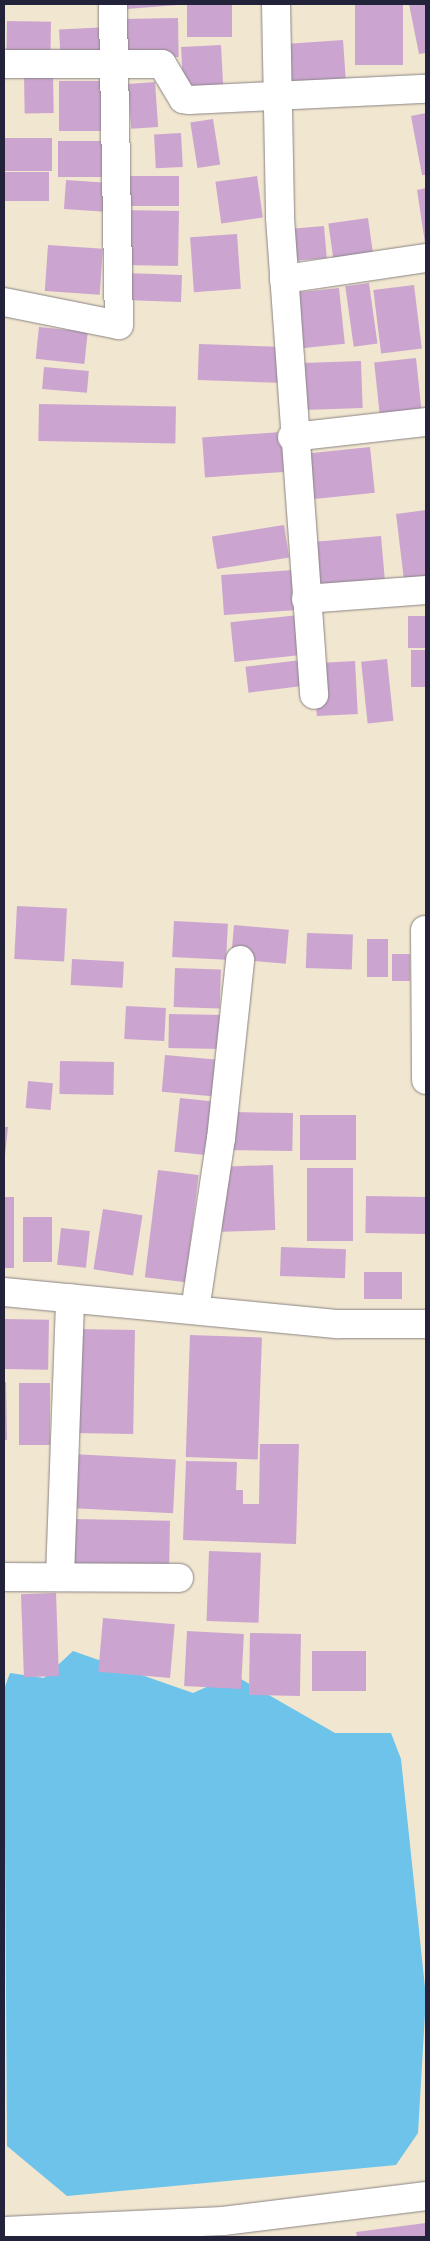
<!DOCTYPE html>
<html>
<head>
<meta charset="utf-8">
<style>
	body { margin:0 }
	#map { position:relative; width:430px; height:2241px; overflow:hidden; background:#f1e6cf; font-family:"EB Garamond",serif }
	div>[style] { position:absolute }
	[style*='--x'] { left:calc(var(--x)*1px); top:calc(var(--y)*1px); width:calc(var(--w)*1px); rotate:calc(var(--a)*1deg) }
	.water>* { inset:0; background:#6dc3ea }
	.building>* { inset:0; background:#cba5d0; transform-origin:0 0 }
	.roads { filter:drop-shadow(0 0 1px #8a8485) drop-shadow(0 0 1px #8a8485) }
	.minor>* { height:28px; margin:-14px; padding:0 14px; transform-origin:14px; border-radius:14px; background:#fff }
	.secondary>* { height:28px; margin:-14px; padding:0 14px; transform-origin:14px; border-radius:14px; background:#fff }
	span { translate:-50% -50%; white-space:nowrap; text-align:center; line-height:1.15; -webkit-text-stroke:4.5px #f6f6f2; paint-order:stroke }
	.frame { position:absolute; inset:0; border:5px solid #22223b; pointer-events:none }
</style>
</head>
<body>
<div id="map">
	<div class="water">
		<div style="clip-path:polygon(73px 1651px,193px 1693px,234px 1675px,335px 1733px,391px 1733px,401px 1759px,426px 1997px,418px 2133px,396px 2165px,67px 2196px,7px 2146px,4px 1689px,10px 1673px,44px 1678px)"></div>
	</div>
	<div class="building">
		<div style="clip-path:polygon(126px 4px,177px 4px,177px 5px,127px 9px)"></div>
		<div style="left:187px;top:4px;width:45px;height:33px"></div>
		<div style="left:355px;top:4px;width:48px;height:61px"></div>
		<div style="clip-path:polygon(409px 4px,426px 4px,426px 53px,419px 54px)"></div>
		<div style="left:178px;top:18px;width:39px;height:56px;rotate:89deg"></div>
		<div style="left:7px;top:21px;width:44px;height:31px;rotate:1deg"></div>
		<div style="left:109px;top:27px;width:33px;height:50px;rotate:87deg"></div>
		<div style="left:343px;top:40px;width:40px;height:58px;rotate:86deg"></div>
		<div style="left:221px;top:45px;width:52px;height:40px;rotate:87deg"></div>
		<div style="left:53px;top:74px;width:39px;height:29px;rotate:89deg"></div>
		<div style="left:59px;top:81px;width:53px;height:50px"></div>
		<div style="left:155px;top:82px;width:45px;height:27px;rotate:86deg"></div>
		<div style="clip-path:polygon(426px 113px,426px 175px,422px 175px,411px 116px)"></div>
		<div style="left:213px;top:119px;width:46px;height:23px;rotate:81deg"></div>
		<div style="left:181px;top:133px;width:34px;height:27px;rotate:87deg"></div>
		<div style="left:4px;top:138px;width:48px;height:33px"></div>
		<div style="left:58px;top:141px;width:54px;height:36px"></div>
		<div style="left:49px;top:172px;width:29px;height:45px;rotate:90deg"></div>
		<div style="left:130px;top:176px;width:49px;height:30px"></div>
		<div style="left:257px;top:176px;width:42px;height:42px;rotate:82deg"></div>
		<div style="left:66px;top:180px;width:48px;height:29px;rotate:4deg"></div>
		<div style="clip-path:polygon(426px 188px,426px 243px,425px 243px,417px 190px)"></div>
		<div style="left:123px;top:210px;width:56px;height:55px;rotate:1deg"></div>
		<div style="left:368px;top:218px;width:44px;height:40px;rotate:82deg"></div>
		<div style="left:324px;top:226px;width:32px;height:41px;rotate:85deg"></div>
		<div style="left:237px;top:234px;width:55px;height:47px;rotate:86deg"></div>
		<div style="left:48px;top:245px;width:55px;height:46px;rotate:4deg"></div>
		<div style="left:125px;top:273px;width:57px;height:27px;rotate:2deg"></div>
		<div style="left:369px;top:283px;width:61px;height:24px;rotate:82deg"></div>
		<div style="left:414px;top:285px;width:64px;height:41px;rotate:83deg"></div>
		<div style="left:339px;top:288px;width:56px;height:50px;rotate:84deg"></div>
		<div style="left:39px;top:327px;width:49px;height:32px;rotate:6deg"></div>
		<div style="left:199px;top:344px;width:80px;height:36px;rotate:2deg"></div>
		<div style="left:416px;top:358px;width:54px;height:42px;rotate:84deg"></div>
		<div style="left:361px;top:361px;width:47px;height:59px;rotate:88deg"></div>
		<div style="left:44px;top:367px;width:45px;height:22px;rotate:5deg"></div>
		<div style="left:39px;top:404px;width:137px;height:37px;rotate:1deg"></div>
		<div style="left:281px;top:432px;width:40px;height:79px;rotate:86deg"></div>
		<div style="left:370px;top:447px;width:46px;height:68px;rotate:84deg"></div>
		<div style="clip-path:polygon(426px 510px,426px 577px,404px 580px,396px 514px)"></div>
		<div style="left:284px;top:525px;width:33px;height:73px;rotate:81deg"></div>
		<div style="left:381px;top:536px;width:44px;height:69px;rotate:85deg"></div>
		<div style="left:294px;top:570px;width:40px;height:73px;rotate:86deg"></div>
		<div style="left:299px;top:615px;width:40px;height:69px;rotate:84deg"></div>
		<div style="left:408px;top:616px;width:18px;height:32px"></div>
		<div style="left:411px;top:650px;width:15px;height:37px"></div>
		<div style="left:387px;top:659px;width:62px;height:26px;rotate:84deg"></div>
		<div style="left:301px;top:660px;width:26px;height:56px;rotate:83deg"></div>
		<div style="left:355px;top:661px;width:53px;height:41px;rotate:87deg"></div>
		<div style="left:17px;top:906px;width:50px;height:53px;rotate:3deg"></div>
		<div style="left:174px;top:921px;width:54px;height:36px;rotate:3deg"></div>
		<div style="left:234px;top:925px;width:55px;height:34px;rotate:5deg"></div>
		<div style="left:307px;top:933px;width:46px;height:35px;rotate:2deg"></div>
		<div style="left:367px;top:939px;width:21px;height:38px"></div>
		<div style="left:392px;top:954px;width:18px;height:27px"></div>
		<div style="left:72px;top:959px;width:52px;height:26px;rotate:3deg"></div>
		<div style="left:175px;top:968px;width:46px;height:39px;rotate:2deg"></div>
		<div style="left:126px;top:1006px;width:40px;height:33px;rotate:3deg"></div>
		<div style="left:169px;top:1014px;width:54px;height:34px;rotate:1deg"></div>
		<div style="left:165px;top:1055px;width:59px;height:37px;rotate:5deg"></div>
		<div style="left:60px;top:1061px;width:54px;height:33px;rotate:1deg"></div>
		<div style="left:28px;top:1081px;width:25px;height:27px;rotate:5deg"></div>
		<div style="left:180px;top:1098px;width:38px;height:54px;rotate:6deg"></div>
		<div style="left:230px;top:1112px;width:63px;height:38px;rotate:1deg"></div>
		<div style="left:300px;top:1115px;width:56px;height:45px"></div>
		<div style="clip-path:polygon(4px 1127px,8px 1127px,5px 1155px,4px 1155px)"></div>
		<div style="left:273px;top:1165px;width:65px;height:53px;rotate:88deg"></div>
		<div style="left:307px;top:1168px;width:46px;height:73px"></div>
		<div style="left:158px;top:1170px;width:41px;height:108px;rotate:7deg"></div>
		<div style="left:366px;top:1196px;width:60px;height:37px;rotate:1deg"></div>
		<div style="left:4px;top:1197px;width:10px;height:71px"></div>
		<div style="left:103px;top:1209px;width:40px;height:61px;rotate:9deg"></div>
		<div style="left:23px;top:1217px;width:29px;height:45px"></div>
		<div style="left:61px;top:1228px;width:29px;height:37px;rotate:6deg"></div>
		<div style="left:281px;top:1247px;width:65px;height:29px;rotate:2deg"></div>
		<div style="left:364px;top:1272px;width:38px;height:27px"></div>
		<div style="left:4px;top:1319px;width:45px;height:50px;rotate:1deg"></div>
		<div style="left:75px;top:1329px;width:60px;height:104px;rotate:1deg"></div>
		<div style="left:190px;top:1335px;width:72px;height:122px;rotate:2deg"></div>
		<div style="clip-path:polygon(4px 1382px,6px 1382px,7px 1440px,4px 1440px)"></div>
		<div style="left:19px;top:1383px;width:31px;height:62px"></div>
		<div style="clip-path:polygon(260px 1444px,299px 1444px,296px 1544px,183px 1540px,186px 1461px,237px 1462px,236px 1490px,243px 1490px,243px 1504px,259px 1504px)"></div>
		<div style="left:72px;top:1454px;width:104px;height:54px;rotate:3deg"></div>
		<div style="left:73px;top:1519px;width:97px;height:54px;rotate:1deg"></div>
		<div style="left:209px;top:1551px;width:52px;height:70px;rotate:2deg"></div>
		<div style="left:56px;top:1593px;width:83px;height:35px;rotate:88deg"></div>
		<div style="left:103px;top:1618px;width:72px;height:54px;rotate:5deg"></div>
		<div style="left:187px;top:1631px;width:57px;height:55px;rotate:3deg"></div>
		<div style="left:250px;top:1633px;width:51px;height:62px;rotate:1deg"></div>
		<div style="left:366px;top:1651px;width:40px;height:54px;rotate:90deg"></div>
		<div style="clip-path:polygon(426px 2223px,426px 2237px,357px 2237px,356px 2232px)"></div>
	</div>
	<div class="roads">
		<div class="minor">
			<div style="--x:276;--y:4;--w:214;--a:88.9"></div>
			<div style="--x:280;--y:218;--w:478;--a:85.9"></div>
			<div style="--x:4;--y:64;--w:158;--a:0"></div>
			<div style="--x:162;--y:64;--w:41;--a:59"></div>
			<div style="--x:183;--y:99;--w:6;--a:9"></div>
			<div style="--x:189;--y:100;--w:237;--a:-2.7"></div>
			<div style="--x:284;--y:279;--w:144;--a:-8.4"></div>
			<div style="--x:4;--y:302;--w:117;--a:11.3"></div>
			<div style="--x:119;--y:325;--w:321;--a:-91.1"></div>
			<div style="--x:292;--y:437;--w:135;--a:-6.4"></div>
			<div style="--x:306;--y:599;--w:120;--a:-4.3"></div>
			<div style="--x:425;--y:930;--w:150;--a:89.6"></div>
			<div style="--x:195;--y:1310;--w:173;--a:-81.4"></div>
			<div style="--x:221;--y:1139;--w:180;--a:-83.9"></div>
			<div style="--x:60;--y:1576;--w:278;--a:-87.9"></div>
			<div style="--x:4;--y:1577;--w:175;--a:0.3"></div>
			<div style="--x:4;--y:2231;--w:219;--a:-2.6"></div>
			<div style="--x:223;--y:2221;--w:205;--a:-7"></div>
		</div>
		<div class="secondary">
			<div style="--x:4;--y:1292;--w:336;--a:5.5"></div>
			<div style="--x:338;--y:1324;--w:88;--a:0"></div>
		</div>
	</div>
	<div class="frame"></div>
</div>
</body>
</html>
